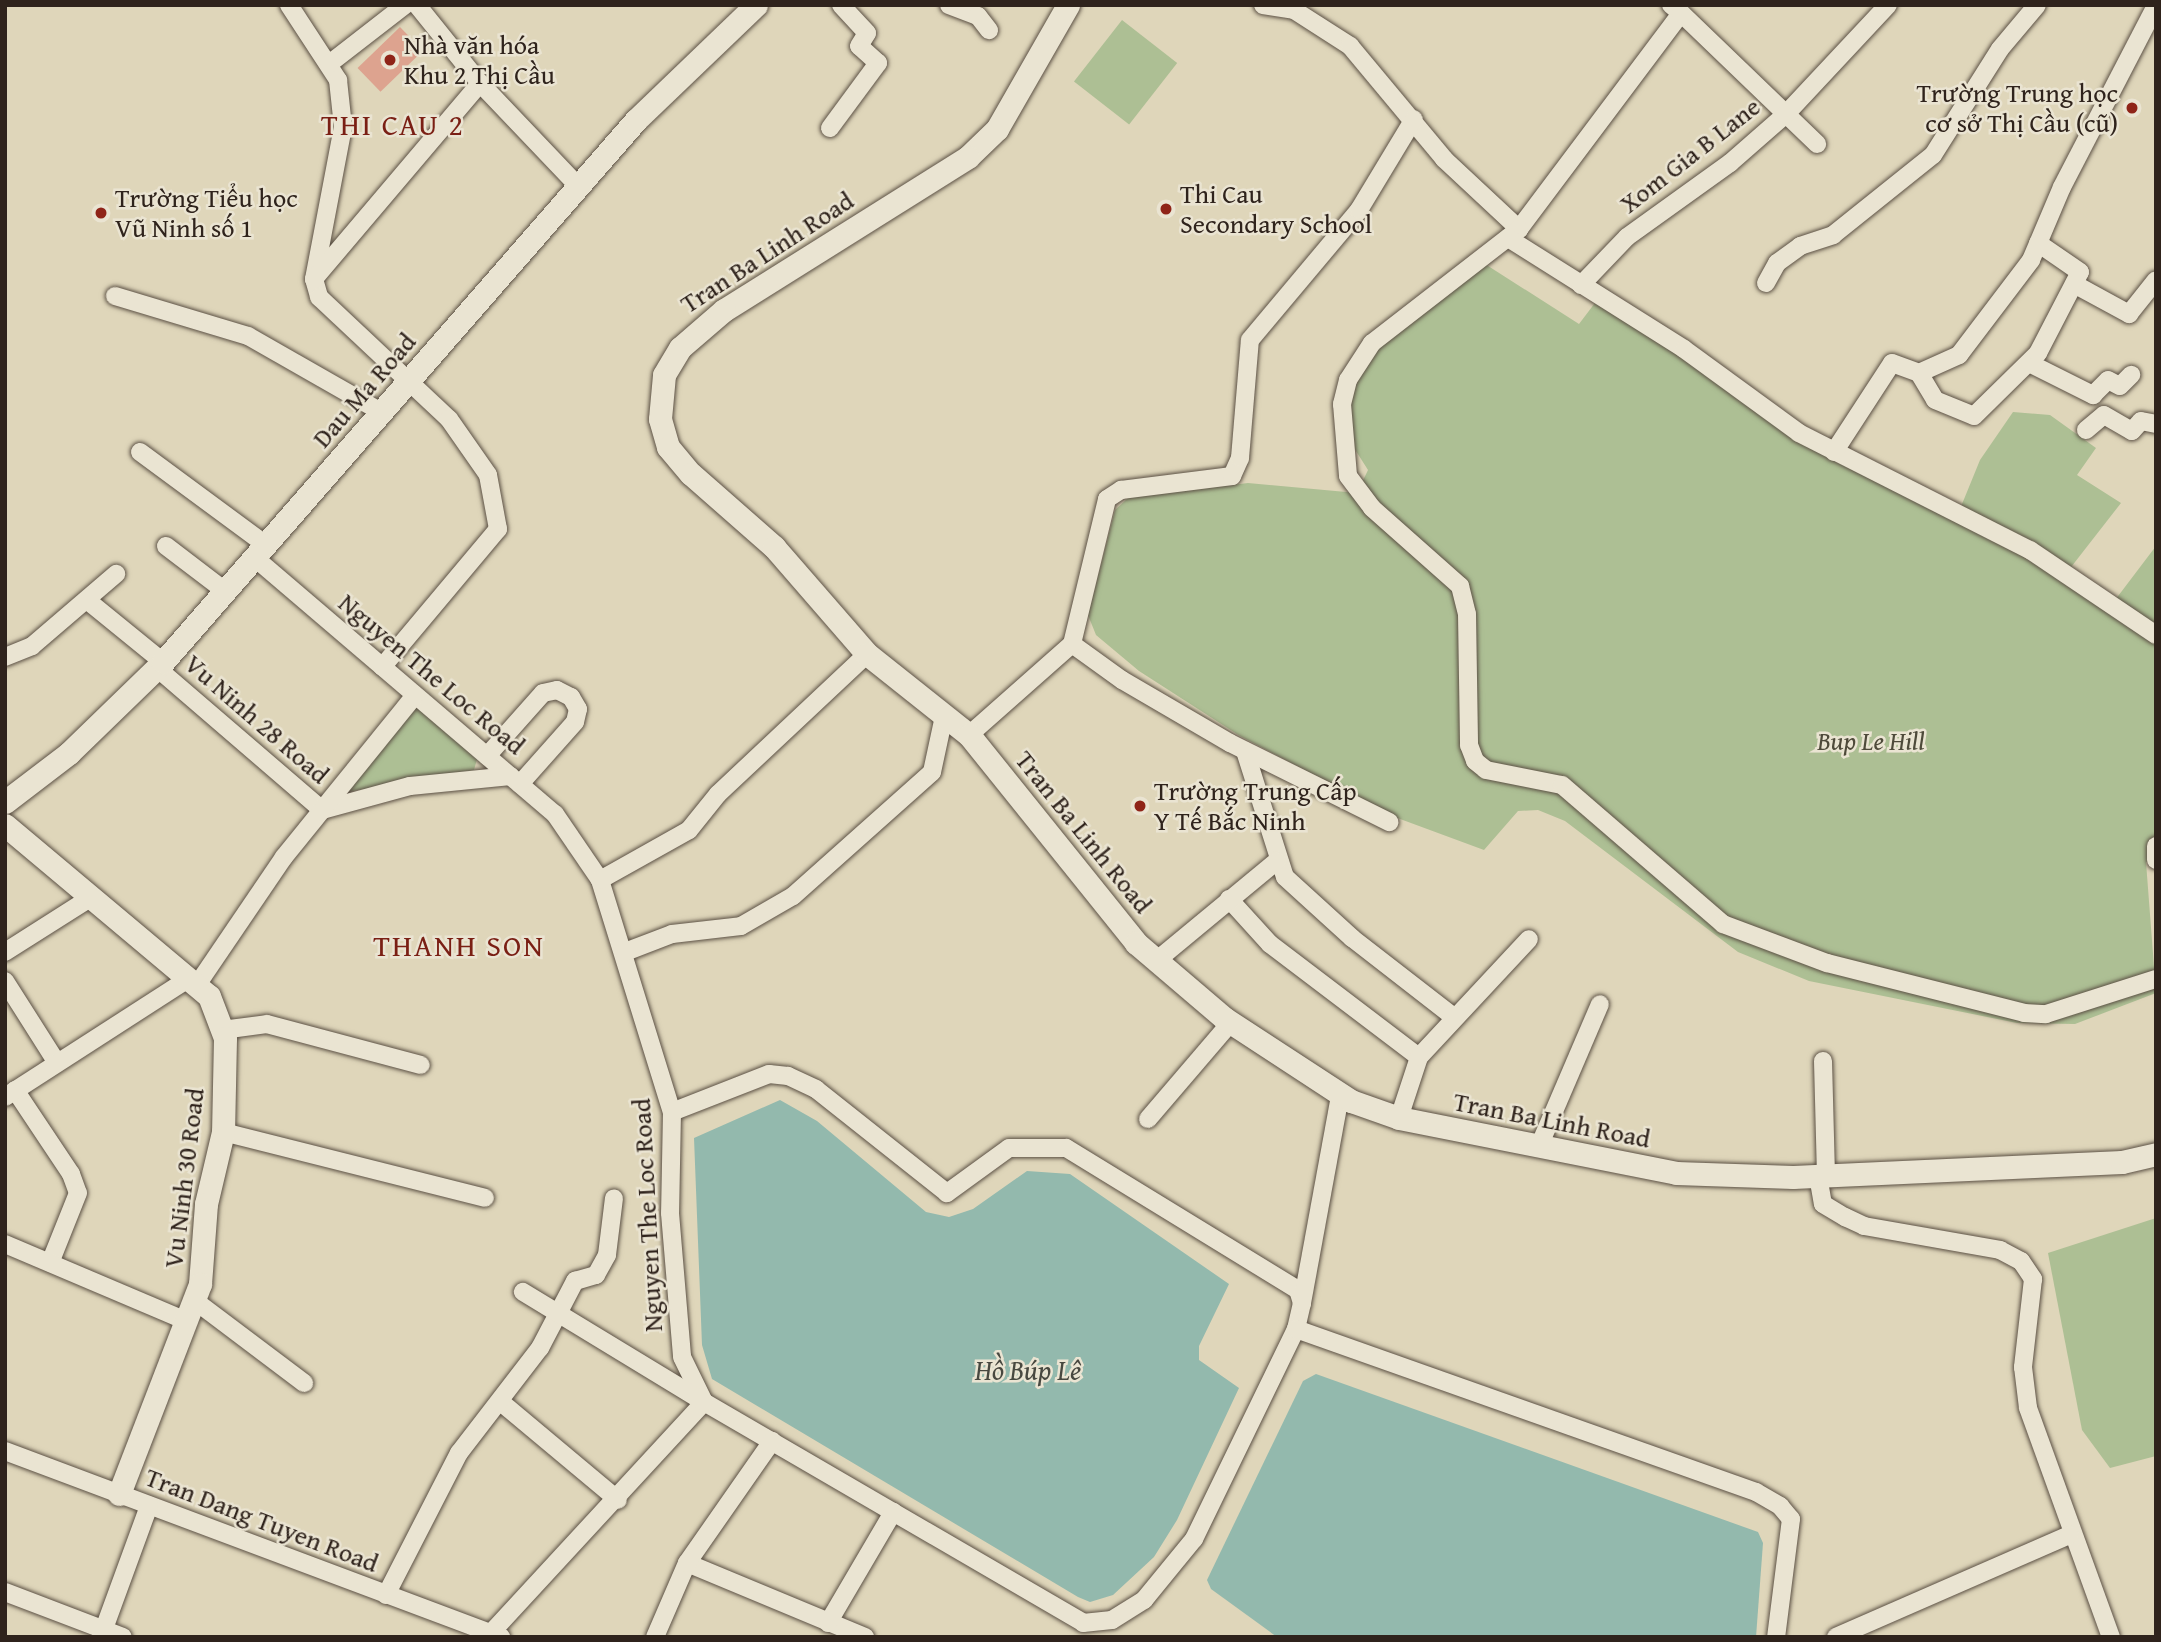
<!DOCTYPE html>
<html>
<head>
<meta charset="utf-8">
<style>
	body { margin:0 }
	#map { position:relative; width:2161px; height:1642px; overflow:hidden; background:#dfd6ba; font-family:"Gentium Book Plus",serif }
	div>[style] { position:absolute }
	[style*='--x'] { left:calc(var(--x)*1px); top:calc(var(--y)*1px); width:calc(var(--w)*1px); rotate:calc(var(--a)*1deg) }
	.green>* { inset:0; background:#adbf94; transform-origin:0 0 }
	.water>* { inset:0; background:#93b9ad }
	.building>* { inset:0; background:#dda38f; transform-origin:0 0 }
	.roads { filter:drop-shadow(0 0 2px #5b5044) drop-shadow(0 0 2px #5b5044) }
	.minor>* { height:18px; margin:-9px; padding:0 9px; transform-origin:9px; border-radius:9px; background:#eae4d2 }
	.tertiary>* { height:23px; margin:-11.5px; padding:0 11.5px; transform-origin:11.5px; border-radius:11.5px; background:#eae4d2 }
	.dots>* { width:19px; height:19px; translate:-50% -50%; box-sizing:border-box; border:4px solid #eae4d2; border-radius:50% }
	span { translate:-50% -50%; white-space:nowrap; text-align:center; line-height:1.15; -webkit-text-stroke:5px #eae4d2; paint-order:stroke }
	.poi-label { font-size:26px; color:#2f231c }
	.left { translate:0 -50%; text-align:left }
	.right { translate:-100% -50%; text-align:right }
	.street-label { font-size:26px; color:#2f231c }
	.park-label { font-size:26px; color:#4e4a3a; font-style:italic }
	.water-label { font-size:28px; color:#484840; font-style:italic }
	.quarter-label { font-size:30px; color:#7a1f14; letter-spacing:2px }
	.frame { position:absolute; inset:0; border:7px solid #2f231c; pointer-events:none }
</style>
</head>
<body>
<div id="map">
	<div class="green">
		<div style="left:1122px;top:20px;width:70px;height:78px;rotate:38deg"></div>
		<div style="clip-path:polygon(1471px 255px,1579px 324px,1601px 295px,1795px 432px,1960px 509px,1980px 460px,2013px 412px,2050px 415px,2096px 448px,2077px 475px,2121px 503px,2061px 580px,2106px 612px,2156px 546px,2156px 859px,2146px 862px,2156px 993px,2075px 1024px,2017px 1023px,1809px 981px,1738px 952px,1565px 821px,1538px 810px,1518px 811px,1484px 850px,1392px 816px,1240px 736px,1139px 671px,1096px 635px,1088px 615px,1115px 510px,1128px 498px,1248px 483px,1357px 493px,1368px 470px,1344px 432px,1362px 343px)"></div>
		<div style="clip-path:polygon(416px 707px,477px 759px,474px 770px,347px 792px)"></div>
		<div style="clip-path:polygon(2156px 1218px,2156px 1456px,2110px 1468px,2082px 1430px,2048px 1253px)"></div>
	</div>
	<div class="water">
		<div style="clip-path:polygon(780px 1100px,817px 1121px,926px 1212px,949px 1217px,973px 1209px,1027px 1171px,1070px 1174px,1229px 1284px,1199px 1346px,1199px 1360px,1239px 1388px,1177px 1520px,1154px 1557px,1113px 1595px,1090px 1602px,1078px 1597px,712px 1379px,702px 1345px,694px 1138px)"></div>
		<div style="clip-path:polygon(1316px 1374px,1758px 1532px,1763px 1543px,1756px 1637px,1277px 1637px,1211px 1589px,1207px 1580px,1303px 1381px)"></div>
	</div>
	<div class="building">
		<div style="left:400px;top:27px;width:33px;height:59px;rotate:46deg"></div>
	</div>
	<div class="roads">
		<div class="minor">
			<div style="--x:289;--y:5;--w:90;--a:56.8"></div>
			<div style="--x:338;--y:80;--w:47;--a:83.9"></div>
			<div style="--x:343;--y:127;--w:155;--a:100.8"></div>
			<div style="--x:314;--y:279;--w:19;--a:74"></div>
			<div style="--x:319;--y:297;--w:178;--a:43.2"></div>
			<div style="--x:449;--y:419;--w:68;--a:55.1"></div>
			<div style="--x:488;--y:475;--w:55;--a:79.5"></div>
			<div style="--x:498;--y:529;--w:180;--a:130"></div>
			<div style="--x:417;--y:5;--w:100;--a:51.1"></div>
			<div style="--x:480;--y:83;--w:142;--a:46.4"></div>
			<div style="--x:949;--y:5;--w:31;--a:21"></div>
			<div style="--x:978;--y:16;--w:18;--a:52"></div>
			<div style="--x:1263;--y:5;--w:31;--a:9"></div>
			<div style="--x:1294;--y:10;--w:67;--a:32.7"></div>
			<div style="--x:1350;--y:46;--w:147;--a:50.2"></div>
			<div style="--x:1444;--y:159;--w:103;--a:43"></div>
			<div style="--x:1519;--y:229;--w:270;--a:-53.1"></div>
			<div style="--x:1681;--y:13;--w:13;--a:-141"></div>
			<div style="--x:1681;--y:13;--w:189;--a:43.9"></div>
			<div style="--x:329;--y:64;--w:96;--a:-37.8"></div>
			<div style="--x:830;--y:128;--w:81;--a:-53.6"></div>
			<div style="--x:878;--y:63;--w:25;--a:-138"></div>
			<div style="--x:859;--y:46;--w:15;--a:-58"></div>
			<div style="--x:867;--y:33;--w:38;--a:-133"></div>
			<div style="--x:1519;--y:229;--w:186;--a:142.2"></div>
			<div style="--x:1372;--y:343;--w:44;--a:123"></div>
			<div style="--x:1348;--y:380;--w:25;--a:104"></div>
			<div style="--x:1342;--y:404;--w:72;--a:85.2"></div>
			<div style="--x:1348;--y:476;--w:40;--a:53"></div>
			<div style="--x:1372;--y:508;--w:118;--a:41.6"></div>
			<div style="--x:1460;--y:586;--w:29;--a:76"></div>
			<div style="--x:1467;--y:614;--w:131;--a:89.1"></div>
			<div style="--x:1469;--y:745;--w:17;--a:69"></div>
			<div style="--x:1475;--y:761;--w:14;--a:39"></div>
			<div style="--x:1486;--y:770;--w:77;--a:11.2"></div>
			<div style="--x:1562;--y:785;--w:213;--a:40.8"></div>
			<div style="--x:1723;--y:924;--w:111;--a:20.6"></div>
			<div style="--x:1827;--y:963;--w:203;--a:14.2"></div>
			<div style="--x:2024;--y:1013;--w:22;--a:3"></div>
			<div style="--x:2046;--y:1014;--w:115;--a:-17.7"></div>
			<div style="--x:1508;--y:238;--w:208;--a:32.2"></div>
			<div style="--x:1684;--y:349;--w:142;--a:36.1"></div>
			<div style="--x:1799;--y:433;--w:259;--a:26.9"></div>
			<div style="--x:2030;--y:550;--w:152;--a:34"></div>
			<div style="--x:314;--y:279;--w:257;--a:-49.7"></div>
			<div style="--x:1766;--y:283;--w:23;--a:-61"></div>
			<div style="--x:1777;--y:263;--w:29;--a:-36"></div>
			<div style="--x:1800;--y:246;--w:35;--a:-18"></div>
			<div style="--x:1833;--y:235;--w:128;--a:-38.7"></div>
			<div style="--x:1933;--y:155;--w:125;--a:-57.7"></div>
			<div style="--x:2000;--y:49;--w:57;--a:-49.9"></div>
			<div style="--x:2074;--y:284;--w:63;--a:28.6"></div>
			<div style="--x:2129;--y:314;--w:43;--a:-51.5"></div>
			<div style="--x:1581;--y:285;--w:66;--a:-46.2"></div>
			<div style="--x:1627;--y:237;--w:127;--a:-35.7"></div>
			<div style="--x:1730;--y:163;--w:74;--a:-41.2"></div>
			<div style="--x:1786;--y:114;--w:149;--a:-46.9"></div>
			<div style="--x:115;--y:296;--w:139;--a:16.7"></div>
			<div style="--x:248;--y:336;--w:153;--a:29.7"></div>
			<div style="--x:2029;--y:363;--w:72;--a:26.6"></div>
			<div style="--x:2093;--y:395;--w:21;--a:-45"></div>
			<div style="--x:2108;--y:380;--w:13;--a:27"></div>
			<div style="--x:2120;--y:386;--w:16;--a:-45"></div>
			<div style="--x:1919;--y:373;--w:31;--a:59"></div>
			<div style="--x:1935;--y:400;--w:42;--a:22.3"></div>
			<div style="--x:1974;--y:416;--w:90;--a:-44.5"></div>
			<div style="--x:2038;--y:353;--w:91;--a:-62.6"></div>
			<div style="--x:2080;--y:272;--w:51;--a:-145.4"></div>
			<div style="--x:2086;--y:430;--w:23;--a:-40"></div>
			<div style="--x:2104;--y:415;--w:32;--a:30"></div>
			<div style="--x:2132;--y:431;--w:13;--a:-48"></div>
			<div style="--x:2141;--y:421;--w:15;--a:11"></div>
			<div style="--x:140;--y:452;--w:157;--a:36.4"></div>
			<div style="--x:1834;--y:452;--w:106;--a:-56.9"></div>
			<div style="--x:1892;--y:363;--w:29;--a:20"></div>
			<div style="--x:1919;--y:373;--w:44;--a:-24.2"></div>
			<div style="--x:1959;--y:355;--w:119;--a:-52.8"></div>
			<div style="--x:2031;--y:260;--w:79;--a:-67"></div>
			<div style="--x:2062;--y:187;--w:204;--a:-62.6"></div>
			<div style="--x:166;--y:546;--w:74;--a:37.3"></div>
			<div style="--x:255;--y:558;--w:394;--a:40.5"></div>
			<div style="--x:555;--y:814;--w:80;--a:55.7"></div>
			<div style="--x:600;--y:880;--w:243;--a:72.8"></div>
			<div style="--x:672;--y:1112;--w:101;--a:91.1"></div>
			<div style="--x:670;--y:1213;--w:144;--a:85.2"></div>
			<div style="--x:682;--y:1357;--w:50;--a:63.9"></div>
			<div style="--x:704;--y:1402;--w:439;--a:30.2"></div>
			<div style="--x:1083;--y:1623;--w:29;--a:-6"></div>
			<div style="--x:1112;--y:1620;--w:38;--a:-32"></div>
			<div style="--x:1144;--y:1600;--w:79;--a:-50.7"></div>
			<div style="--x:1194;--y:1539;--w:233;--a:-64.1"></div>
			<div style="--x:1296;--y:1329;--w:27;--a:-77"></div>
			<div style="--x:1302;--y:1303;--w:14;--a:-107"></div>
			<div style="--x:1298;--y:1290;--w:272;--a:-148.5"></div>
			<div style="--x:1066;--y:1148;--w:57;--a:180"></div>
			<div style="--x:1009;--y:1148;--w:77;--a:144"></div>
			<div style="--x:947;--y:1193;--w:167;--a:-141.6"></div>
			<div style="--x:816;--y:1089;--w:31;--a:-155"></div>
			<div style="--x:788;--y:1076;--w:19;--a:-174"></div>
			<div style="--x:769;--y:1074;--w:104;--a:158.6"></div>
			<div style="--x:88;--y:601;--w:97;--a:39.1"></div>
			<div style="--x:1072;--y:644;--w:62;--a:35.8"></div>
			<div style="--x:1122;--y:680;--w:125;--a:30.3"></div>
			<div style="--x:1230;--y:743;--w:178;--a:26.4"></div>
			<div style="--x:5;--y:657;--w:29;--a:-22"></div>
			<div style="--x:32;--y:646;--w:111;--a:-40.6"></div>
			<div style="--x:157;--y:668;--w:218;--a:40.7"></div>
			<div style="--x:322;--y:810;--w:91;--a:-15.3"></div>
			<div style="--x:410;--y:786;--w:101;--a:-5.7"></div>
			<div style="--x:969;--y:735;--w:137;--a:-41.5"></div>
			<div style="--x:1072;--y:644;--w:149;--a:-76.4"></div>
			<div style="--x:1107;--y:499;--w:17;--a:-33"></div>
			<div style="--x:1121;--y:490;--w:112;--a:-7.2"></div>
			<div style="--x:1232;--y:476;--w:20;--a:-66"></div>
			<div style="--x:1240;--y:458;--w:118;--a:-85.2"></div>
			<div style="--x:1250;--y:340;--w:170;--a:-50"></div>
			<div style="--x:1359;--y:210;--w:106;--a:-58.9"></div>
			<div style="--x:1245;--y:751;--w:132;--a:72.4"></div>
			<div style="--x:1285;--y:877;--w:91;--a:42.3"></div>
			<div style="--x:1352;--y:938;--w:129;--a:37.8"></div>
			<div style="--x:487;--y:756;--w:84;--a:-48.4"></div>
			<div style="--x:543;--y:693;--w:14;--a:-12"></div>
			<div style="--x:557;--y:690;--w:16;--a:27"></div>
			<div style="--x:571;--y:697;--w:14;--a:60"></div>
			<div style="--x:578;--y:709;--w:13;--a:103"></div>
			<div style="--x:575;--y:722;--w:83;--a:131.6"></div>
			<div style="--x:2156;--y:846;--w:14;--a:90"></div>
			<div style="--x:600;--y:880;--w:102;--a:-29.3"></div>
			<div style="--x:689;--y:830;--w:46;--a:-51.1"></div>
			<div style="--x:718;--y:794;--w:204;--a:-43.2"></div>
			<div style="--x:1229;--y:899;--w:61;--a:47.7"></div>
			<div style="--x:1270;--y:944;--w:187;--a:37.2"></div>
			<div style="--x:5;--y:952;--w:101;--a:-32.4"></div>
			<div style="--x:625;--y:952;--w:50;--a:-21"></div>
			<div style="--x:672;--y:934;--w:69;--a:-6.6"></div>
			<div style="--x:741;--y:926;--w:60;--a:-30"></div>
			<div style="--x:793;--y:896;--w:186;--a:-41.7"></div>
			<div style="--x:932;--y:772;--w:57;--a:-77.9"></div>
			<div style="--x:1156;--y:961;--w:157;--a:-39.6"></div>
			<div style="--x:5;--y:981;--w:97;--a:57.6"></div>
			<div style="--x:197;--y:985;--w:155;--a:-55.8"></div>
			<div style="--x:284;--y:857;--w:208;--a:-51"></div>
			<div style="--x:222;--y:1030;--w:45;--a:-7.6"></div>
			<div style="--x:267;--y:1024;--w:159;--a:14.9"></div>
			<div style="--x:1823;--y:1061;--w:115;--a:88.5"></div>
			<div style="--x:15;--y:1090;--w:101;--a:56.3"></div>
			<div style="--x:71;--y:1174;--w:20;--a:70"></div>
			<div style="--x:78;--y:1193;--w:75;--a:111.8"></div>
			<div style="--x:5;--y:1097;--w:218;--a:-32.8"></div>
			<div style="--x:1399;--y:1118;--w:64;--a:-71.8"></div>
			<div style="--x:1419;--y:1057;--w:161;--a:-47"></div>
			<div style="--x:1148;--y:1119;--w:128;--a:-49.4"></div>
			<div style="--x:223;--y:1132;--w:270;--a:14.1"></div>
			<div style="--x:1540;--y:1144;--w:152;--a:-66.8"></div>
			<div style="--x:1818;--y:1176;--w:28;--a:80"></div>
			<div style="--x:1823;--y:1204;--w:26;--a:31"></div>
			<div style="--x:1845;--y:1217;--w:21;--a:25"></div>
			<div style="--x:1864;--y:1226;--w:138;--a:10"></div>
			<div style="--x:2000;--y:1250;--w:24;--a:28"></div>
			<div style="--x:2021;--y:1261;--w:22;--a:56"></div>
			<div style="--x:2033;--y:1279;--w:89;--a:96.5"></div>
			<div style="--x:2023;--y:1367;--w:41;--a:83"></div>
			<div style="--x:2028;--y:1408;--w:244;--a:70.1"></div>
			<div style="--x:5;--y:1244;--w:197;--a:23"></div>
			<div style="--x:194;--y:1300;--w:138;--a:37"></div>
			<div style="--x:1302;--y:1303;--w:211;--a:-79.6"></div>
			<div style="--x:1296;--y:1329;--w:488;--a:19.5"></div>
			<div style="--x:1756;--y:1492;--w:28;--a:30"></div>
			<div style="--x:1780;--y:1506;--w:17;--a:50"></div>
			<div style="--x:1791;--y:1519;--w:119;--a:97.2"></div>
			<div style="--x:502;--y:1403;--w:151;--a:39.9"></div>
			<div style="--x:5;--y:1451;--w:530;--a:20.56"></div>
			<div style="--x:687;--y:1563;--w:193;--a:22.6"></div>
			<div style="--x:5;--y:1592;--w:126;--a:20.9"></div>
			<div style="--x:386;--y:1595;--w:160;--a:-62.8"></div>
			<div style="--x:459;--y:1453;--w:133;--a:-52.4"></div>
			<div style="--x:540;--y:1348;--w:76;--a:-62.4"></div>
			<div style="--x:575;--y:1281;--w:22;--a:-16"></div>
			<div style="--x:596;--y:1275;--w:23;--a:-61"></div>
			<div style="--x:607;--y:1255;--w:57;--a:-83"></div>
			<div style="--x:828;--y:1623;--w:129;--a:-59.6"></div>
			<div style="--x:491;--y:1633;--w:314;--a:-47.3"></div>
			<div style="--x:704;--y:1402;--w:212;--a:-148.7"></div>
			<div style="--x:101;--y:1637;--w:140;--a:-69.9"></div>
			<div style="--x:655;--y:1637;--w:81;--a:-66.6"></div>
			<div style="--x:687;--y:1563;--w:149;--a:-55.1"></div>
			<div style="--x:1836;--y:1637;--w:255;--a:-23.6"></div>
		</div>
		<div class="tertiary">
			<div style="--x:1068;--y:5;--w:143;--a:119.8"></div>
			<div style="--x:997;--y:129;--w:40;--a:136"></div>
			<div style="--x:968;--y:157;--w:288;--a:147.9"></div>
			<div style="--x:724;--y:310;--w:58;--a:139.2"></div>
			<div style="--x:680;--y:348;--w:31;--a:121"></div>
			<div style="--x:664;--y:375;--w:44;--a:95.2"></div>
			<div style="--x:660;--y:419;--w:29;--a:74"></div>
			<div style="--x:668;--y:447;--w:35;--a:50"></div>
			<div style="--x:691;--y:474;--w:111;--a:41.3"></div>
			<div style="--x:774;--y:547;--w:142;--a:49"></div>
			<div style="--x:867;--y:654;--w:130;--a:38.5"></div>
			<div style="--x:969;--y:735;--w:267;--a:51.2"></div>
			<div style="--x:1136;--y:943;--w:116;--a:40.4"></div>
			<div style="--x:1224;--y:1018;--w:152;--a:33.2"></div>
			<div style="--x:1351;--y:1101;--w:51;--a:19.5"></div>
			<div style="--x:1399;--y:1118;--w:282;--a:11.2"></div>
			<div style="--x:1676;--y:1173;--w:117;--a:2"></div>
			<div style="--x:1793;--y:1177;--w:329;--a:-2.6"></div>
			<div style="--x:2122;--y:1162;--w:35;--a:-13"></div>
			<div style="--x:5;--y:802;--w:81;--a:-37.4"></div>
			<div style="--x:69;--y:753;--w:131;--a:-44.1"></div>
			<div style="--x:163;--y:662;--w:719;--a:-48.89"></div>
			<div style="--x:636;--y:120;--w:166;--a:-43.8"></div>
			<div style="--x:5;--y:825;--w:266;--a:40"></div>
			<div style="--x:209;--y:996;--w:45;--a:69.1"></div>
			<div style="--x:225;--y:1038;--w:94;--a:91.2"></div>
			<div style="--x:223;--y:1132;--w:74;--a:103.3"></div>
			<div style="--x:206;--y:1204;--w:80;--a:94.3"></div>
			<div style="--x:200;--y:1284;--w:225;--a:111.1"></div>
		</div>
	</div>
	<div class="dots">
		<div style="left:390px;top:60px;background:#8f2418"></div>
		<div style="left:2132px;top:108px;background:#8f2418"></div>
		<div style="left:1166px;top:209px;background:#8f2418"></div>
		<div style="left:101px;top:213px;background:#8f2418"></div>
		<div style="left:1140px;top:806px;background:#8f2418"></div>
	</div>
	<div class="poi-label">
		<span class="left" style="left:404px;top:60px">Nhà văn hóa<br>Khu 2 Thị Cầu</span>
		<span class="right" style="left:2118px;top:108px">Trường Trung học<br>cơ sở Thị Cầu (cũ)</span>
		<span class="left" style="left:1180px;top:209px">Thi Cau<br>Secondary School</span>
		<span class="left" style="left:115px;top:213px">Trường Tiểu học<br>Vũ Ninh số 1</span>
		<span class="left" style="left:1154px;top:806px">Trường Trung Cấp<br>Y Tế Bắc Ninh</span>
	</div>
	<div class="street-label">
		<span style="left:1690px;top:155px;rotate:-38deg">Xom Gia B Lane</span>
		<span style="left:767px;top:252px;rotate:-33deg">Tran Ba Linh Road</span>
		<span style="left:364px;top:390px;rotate:-49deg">Dau Ma Road</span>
		<span style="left:432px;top:674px;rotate:40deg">Nguyen The Loc Road</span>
		<span style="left:257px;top:719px;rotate:41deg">Vu Ninh 28 Road</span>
		<span style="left:1084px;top:832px;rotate:51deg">Tran Ba Linh Road</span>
		<span style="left:1552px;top:1120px;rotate:11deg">Tran Ba Linh Road</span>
		<span style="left:184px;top:1178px;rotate:-83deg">Vu Ninh 30 Road</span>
		<span style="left:647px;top:1215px;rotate:-93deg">Nguyen The Loc Road</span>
		<span style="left:262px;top:1520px;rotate:21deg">Tran Dang Tuyen Road</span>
	</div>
	<div class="park-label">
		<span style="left:1871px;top:741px">Bup Le Hill</span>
	</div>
	<div class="water-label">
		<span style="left:1028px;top:1370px">Hồ Búp Lê</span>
	</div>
	<div class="quarter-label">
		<span style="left:393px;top:124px">THI CAU 2</span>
		<span style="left:459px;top:945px">THANH SON</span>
	</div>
	<div class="frame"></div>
</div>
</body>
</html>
